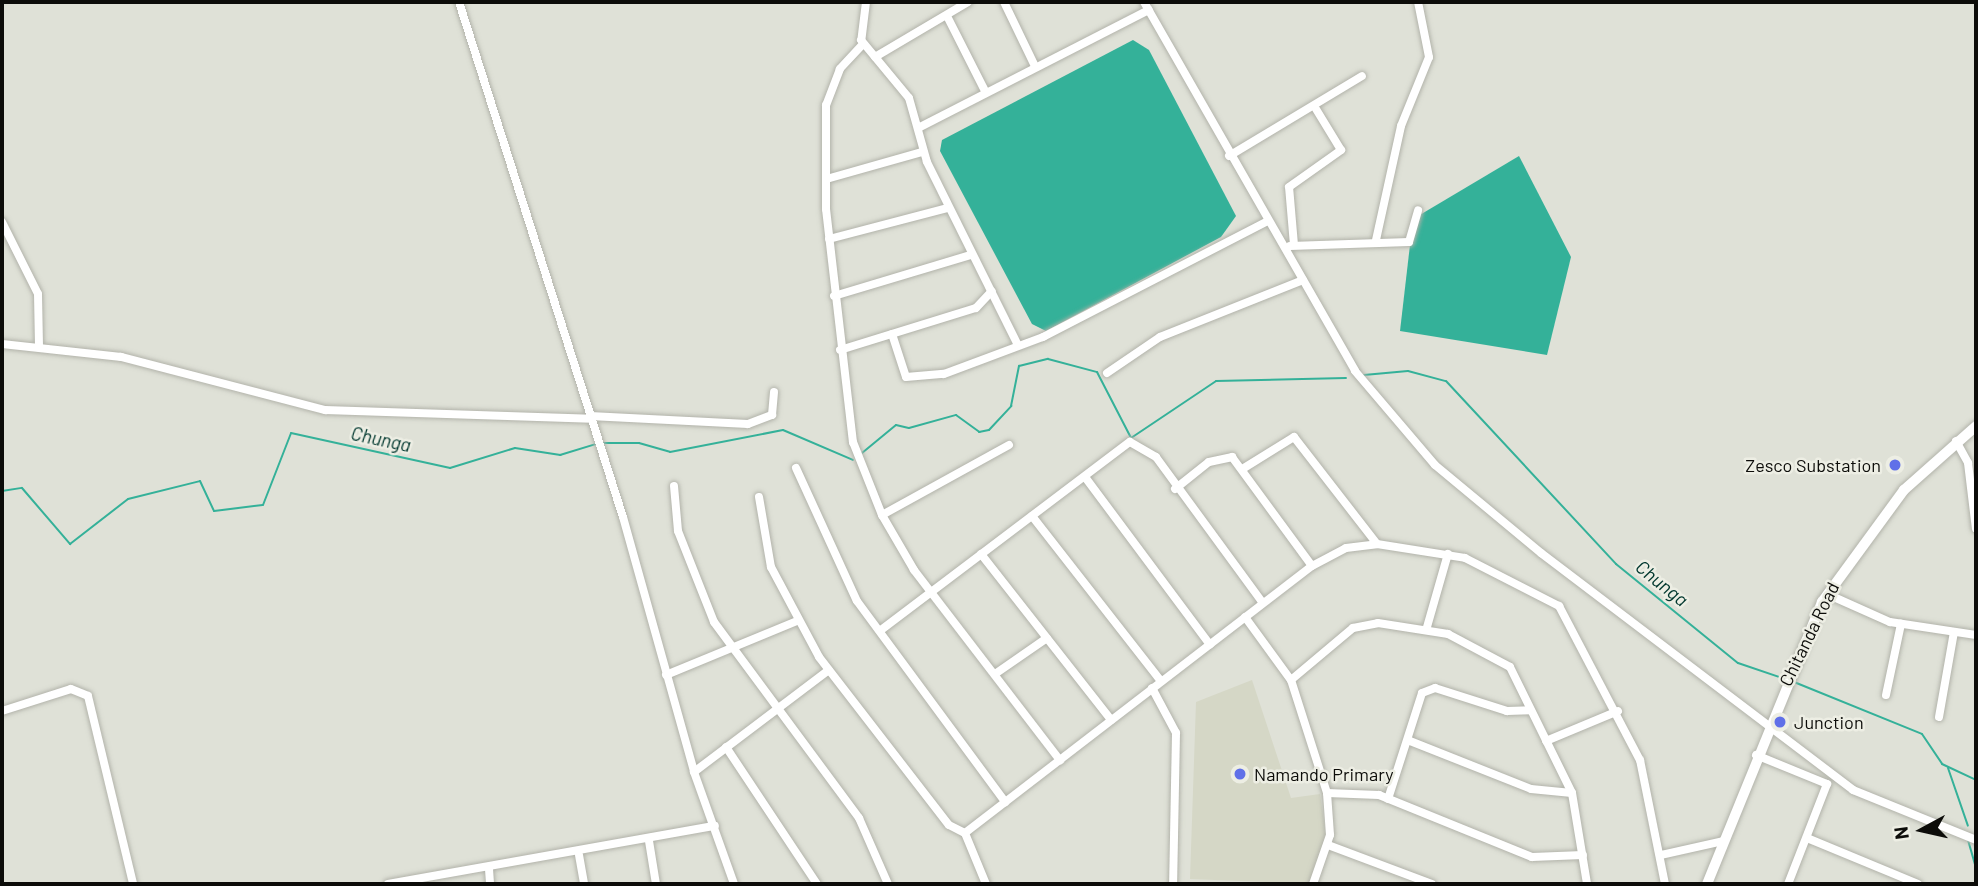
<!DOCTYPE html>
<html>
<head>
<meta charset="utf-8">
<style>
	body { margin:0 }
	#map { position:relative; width:1978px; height:886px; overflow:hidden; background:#dfe1d7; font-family:Barlow,sans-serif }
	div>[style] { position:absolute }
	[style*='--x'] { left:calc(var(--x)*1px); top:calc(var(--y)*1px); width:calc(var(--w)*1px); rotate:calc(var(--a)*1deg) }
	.built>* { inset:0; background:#d5d7c6 }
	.water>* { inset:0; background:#34b199 }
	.stream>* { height:2px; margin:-1px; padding:0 1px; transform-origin:1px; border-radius:1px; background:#34b199 }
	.roads { filter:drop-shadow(0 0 2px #b2b3aa) drop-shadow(0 0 2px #b2b3aa) }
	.street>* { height:8px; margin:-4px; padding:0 4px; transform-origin:4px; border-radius:4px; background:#fff }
	.secondary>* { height:10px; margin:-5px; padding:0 5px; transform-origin:5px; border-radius:5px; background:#fff }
	.dots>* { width:19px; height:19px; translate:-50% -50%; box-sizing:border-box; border:4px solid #edeee4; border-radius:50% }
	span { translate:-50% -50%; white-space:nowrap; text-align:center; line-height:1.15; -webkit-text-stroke:5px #edeee4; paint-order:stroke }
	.poi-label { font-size:18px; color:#0c0c09 }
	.right { translate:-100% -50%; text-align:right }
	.left { translate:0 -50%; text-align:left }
	.street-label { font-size:18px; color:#0c0c09 }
	.water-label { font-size:19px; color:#00372e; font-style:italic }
	.frame { position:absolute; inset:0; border:4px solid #0c0c09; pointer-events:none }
	.north { position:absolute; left:1887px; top:795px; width:70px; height:70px; -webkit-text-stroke:5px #edeee4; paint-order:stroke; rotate:262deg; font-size:19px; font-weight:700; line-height:28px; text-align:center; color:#0c0c09 }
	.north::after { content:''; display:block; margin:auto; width:24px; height:32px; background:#0c0c09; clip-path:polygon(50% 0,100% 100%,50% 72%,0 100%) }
</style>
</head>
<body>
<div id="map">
	<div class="built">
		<div style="clip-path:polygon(1252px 680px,1291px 798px,1320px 794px,1326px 836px,1312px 884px,1190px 879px,1196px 702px)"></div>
	</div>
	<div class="water">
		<div style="clip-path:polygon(1133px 40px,1149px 50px,1236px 216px,1221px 237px,1046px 331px,1032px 324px,940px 151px,942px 140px)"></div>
		<div style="clip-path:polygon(1519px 156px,1571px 257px,1547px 355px,1400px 331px,1413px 219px)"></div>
	</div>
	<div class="stream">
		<div style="--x:1364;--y:375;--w:44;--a:-5.2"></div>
		<div style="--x:1408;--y:371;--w:39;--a:15"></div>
		<div style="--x:1446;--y:381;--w:250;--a:47.1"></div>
		<div style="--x:1616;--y:564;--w:157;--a:39.1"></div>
		<div style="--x:1738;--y:663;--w:50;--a:18.8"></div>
		<div style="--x:601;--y:443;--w:38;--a:0"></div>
		<div style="--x:639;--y:443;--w:32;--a:16"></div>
		<div style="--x:670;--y:452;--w:115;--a:-11"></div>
		<div style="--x:783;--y:430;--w:76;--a:23.2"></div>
		<div style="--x:862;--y:453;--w:44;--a:-39.5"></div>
		<div style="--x:896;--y:425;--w:13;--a:13"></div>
		<div style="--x:909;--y:428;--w:49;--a:-15.5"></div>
		<div style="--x:956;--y:415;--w:29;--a:36"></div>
		<div style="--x:979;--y:432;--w:10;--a:-11"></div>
		<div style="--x:989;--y:430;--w:33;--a:-47"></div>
		<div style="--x:1011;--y:406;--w:41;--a:-78.7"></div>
		<div style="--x:1019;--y:366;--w:30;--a:-14"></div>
		<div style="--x:1048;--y:359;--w:51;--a:14.9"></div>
		<div style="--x:1097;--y:372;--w:74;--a:62.7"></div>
		<div style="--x:1131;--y:438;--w:102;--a:-33.8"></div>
		<div style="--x:1216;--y:381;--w:130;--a:-1.3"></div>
		<div style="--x:2;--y:491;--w:20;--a:-9"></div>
		<div style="--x:22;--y:488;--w:74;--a:49.4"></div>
		<div style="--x:70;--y:544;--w:73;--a:-37.8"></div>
		<div style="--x:128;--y:499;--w:74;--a:-14"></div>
		<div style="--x:200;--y:481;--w:33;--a:65"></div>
		<div style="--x:214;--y:511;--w:49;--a:-7"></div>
		<div style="--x:263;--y:505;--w:77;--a:-68.7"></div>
		<div style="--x:291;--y:433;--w:163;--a:12.4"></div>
		<div style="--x:450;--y:468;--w:68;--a:-17.1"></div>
		<div style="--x:515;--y:448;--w:46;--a:8.8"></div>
		<div style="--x:560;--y:455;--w:38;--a:-17"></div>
		<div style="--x:1794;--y:682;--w:138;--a:22.1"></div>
		<div style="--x:1922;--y:734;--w:36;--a:56"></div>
		<div style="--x:1942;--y:764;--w:38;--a:25"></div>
		<div style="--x:1948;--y:768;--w:61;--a:71"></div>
		<div style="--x:1968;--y:840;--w:29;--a:74"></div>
	</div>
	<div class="roads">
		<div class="street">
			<div style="--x:459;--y:2;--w:540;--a:72.34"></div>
			<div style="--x:623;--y:517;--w:265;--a:74.4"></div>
			<div style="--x:694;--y:772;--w:119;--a:70.3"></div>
			<div style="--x:866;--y:2;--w:38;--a:97"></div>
			<div style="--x:861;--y:40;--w:75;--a:50.4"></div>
			<div style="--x:909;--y:98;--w:66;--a:74.3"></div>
			<div style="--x:927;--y:162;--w:204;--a:63.6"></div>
			<div style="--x:1004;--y:2;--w:71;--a:64.2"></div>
			<div style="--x:1144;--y:2;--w:425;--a:60.2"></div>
			<div style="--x:1355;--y:371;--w:123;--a:49.6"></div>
			<div style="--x:1435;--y:465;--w:138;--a:39.7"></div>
			<div style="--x:1541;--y:553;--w:392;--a:37.2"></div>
			<div style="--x:1853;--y:790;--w:133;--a:22.1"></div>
			<div style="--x:948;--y:18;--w:82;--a:63.1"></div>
			<div style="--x:863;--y:44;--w:34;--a:133"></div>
			<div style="--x:840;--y:69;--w:39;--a:111"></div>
			<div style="--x:826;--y:105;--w:104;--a:90"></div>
			<div style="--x:826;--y:209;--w:235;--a:83.4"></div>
			<div style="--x:853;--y:442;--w:79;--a:68.3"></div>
			<div style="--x:875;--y:57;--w:108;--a:-30.6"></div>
			<div style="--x:920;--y:127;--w:257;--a:-27.1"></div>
			<div style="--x:1229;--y:156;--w:155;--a:-31"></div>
			<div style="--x:830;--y:178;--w:96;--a:-15.8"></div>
			<div style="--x:2;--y:222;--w:80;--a:63.4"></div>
			<div style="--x:38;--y:294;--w:53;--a:88.9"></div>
			<div style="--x:829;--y:239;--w:123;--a:-14.6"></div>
			<div style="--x:1376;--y:240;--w:117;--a:-77.6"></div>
			<div style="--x:1401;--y:126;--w:74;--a:-67.9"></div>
			<div style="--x:1429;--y:57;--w:56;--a:-101.3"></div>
			<div style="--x:1294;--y:245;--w:58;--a:-94.9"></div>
			<div style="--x:1289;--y:187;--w:64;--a:-35.4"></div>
			<div style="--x:1341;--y:150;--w:48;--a:-121.4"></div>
			<div style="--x:1290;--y:246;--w:119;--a:-1.9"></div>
			<div style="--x:1409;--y:242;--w:33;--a:-74"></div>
			<div style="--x:834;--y:296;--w:143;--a:-16.7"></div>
			<div style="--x:892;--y:334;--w:45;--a:72"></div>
			<div style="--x:906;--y:377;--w:38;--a:-5"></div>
			<div style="--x:944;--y:374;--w:106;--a:-20.5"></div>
			<div style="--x:1043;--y:337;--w:253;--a:-27.3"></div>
			<div style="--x:2;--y:344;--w:120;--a:6.2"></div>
			<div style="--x:121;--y:357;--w:211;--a:14.6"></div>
			<div style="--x:325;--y:410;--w:266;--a:1.9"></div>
			<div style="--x:840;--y:350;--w:142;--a:-17.2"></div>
			<div style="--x:976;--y:308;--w:23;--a:-47"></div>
			<div style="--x:1107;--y:373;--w:64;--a:-34.2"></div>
			<div style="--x:1160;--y:337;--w:154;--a:-21.7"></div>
			<div style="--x:590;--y:416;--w:158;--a:2.9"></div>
			<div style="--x:748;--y:424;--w:26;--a:-21"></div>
			<div style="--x:772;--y:415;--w:23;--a:-85"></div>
			<div style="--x:1956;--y:441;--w:25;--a:61"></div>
			<div style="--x:1968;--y:463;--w:66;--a:83.1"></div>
			<div style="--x:1009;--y:445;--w:145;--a:151.1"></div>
			<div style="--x:882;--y:515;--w:64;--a:59.8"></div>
			<div style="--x:914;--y:570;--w:240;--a:52.5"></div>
			<div style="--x:796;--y:468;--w:146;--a:65.4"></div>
			<div style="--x:857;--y:601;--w:250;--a:53.6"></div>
			<div style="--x:1244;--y:468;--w:59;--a:-31.8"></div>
			<div style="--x:1294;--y:437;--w:135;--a:52.2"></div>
			<div style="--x:1085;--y:477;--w:209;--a:53.3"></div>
			<div style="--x:674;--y:486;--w:45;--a:84.9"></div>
			<div style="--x:678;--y:531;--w:98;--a:68.4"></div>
			<div style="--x:714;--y:622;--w:244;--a:53.5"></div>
			<div style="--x:859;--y:818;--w:72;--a:66.3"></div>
			<div style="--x:1175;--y:489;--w:43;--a:-38.5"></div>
			<div style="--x:1209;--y:462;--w:24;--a:-12"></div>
			<div style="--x:1232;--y:457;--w:135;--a:53.7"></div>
			<div style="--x:759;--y:497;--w:71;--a:80.3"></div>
			<div style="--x:771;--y:567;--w:102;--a:61.9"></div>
			<div style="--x:819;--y:657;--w:212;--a:52.3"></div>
			<div style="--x:949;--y:825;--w:18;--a:27"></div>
			<div style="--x:1032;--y:516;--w:209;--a:52"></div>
			<div style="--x:981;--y:554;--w:211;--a:51.9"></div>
			<div style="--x:1827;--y:594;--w:69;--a:24"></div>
			<div style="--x:1890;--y:622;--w:87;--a:8.6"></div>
			<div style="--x:1245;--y:617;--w:78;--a:53.9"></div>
			<div style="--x:1291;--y:680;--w:119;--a:72.3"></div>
			<div style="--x:1327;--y:793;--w:42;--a:85.9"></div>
			<div style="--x:1330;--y:835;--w:52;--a:109.1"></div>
			<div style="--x:1427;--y:627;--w:76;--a:-74"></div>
			<div style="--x:881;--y:630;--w:312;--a:-37.1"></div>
			<div style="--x:1130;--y:442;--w:30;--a:30"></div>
			<div style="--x:1156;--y:457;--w:180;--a:53.8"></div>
			<div style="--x:995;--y:674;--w:63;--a:-34.7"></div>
			<div style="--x:666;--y:675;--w:142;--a:-22.4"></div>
			<div style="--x:1291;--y:680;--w:81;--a:-40"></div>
			<div style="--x:1353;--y:628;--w:25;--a:-11"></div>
			<div style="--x:1378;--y:623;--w:71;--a:8.9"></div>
			<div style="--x:1448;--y:634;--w:70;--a:28"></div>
			<div style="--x:1510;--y:667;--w:140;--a:63.8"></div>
			<div style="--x:1572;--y:793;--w:92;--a:80.6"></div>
			<div style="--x:1152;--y:688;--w:51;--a:61.9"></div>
			<div style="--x:1176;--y:733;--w:151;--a:91.1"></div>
			<div style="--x:1886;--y:695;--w:73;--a:-78.1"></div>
			<div style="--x:2;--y:711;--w:72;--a:-17.7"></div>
			<div style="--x:71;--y:689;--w:18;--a:22"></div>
			<div style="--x:88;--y:696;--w:193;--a:76.5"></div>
			<div style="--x:1939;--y:717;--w:86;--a:-80"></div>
			<div style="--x:1410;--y:741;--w:130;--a:21.6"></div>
			<div style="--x:1531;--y:789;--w:41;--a:5.6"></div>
			<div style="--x:1546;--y:741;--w:78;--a:-22.6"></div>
			<div style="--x:726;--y:747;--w:164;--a:56.4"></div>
			<div style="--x:1756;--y:755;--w:77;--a:22.2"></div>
			<div style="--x:1827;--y:784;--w:107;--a:111.3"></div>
			<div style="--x:694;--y:772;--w:169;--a:-37.1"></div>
			<div style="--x:1327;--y:793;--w:52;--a:2.2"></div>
			<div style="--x:1379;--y:795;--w:165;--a:22.1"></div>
			<div style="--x:1532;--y:857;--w:51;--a:-2.2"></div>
			<div style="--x:1388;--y:799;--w:111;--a:-72.2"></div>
			<div style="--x:1422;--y:693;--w:14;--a:-21"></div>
			<div style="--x:1435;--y:688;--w:76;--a:17.7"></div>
			<div style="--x:1507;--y:711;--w:23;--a:-2"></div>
			<div style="--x:1807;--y:838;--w:120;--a:22.5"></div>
			<div style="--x:649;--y:841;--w:44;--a:80.8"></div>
			<div style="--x:1328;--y:845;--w:111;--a:20.6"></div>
			<div style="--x:579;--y:855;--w:29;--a:80"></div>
			<div style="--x:1661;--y:855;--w:64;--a:-12.7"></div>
			<div style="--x:489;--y:869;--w:15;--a:86"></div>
			<div style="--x:388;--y:884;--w:332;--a:-10.1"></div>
			<div style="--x:986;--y:884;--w:55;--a:-112.4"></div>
			<div style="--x:965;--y:833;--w:438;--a:-37.6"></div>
			<div style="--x:1312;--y:566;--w:38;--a:-28"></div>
			<div style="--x:1346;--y:548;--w:31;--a:-7"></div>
			<div style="--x:1377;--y:544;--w:89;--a:9"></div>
			<div style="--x:1465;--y:558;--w:106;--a:27.1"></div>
			<div style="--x:1559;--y:606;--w:174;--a:62.3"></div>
			<div style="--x:1640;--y:760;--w:126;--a:78.6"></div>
		</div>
		<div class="secondary">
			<div style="--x:1707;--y:884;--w:305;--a:-67.8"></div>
			<div style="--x:1822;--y:602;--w:139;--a:-53.8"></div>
			<div style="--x:1904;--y:490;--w:96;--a:-41.6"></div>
		</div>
	</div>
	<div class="dots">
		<div style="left:1895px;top:465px;background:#6070e8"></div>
		<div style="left:1780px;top:722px;background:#6070e8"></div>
		<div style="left:1240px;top:774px;background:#6070e8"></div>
	</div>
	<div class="poi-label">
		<span class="right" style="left:1881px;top:465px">Zesco Substation</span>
		<span class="left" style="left:1794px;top:722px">Junction</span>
		<span class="left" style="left:1254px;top:774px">Namando Primary</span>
	</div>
	<div class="street-label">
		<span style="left:1809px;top:634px;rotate:-64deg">Chitanda Road</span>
	</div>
	<div class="water-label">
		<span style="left:381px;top:439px;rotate:12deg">Chunga</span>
		<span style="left:1662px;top:583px;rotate:39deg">Chunga</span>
	</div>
	<div class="frame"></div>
	<div class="north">N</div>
</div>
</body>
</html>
